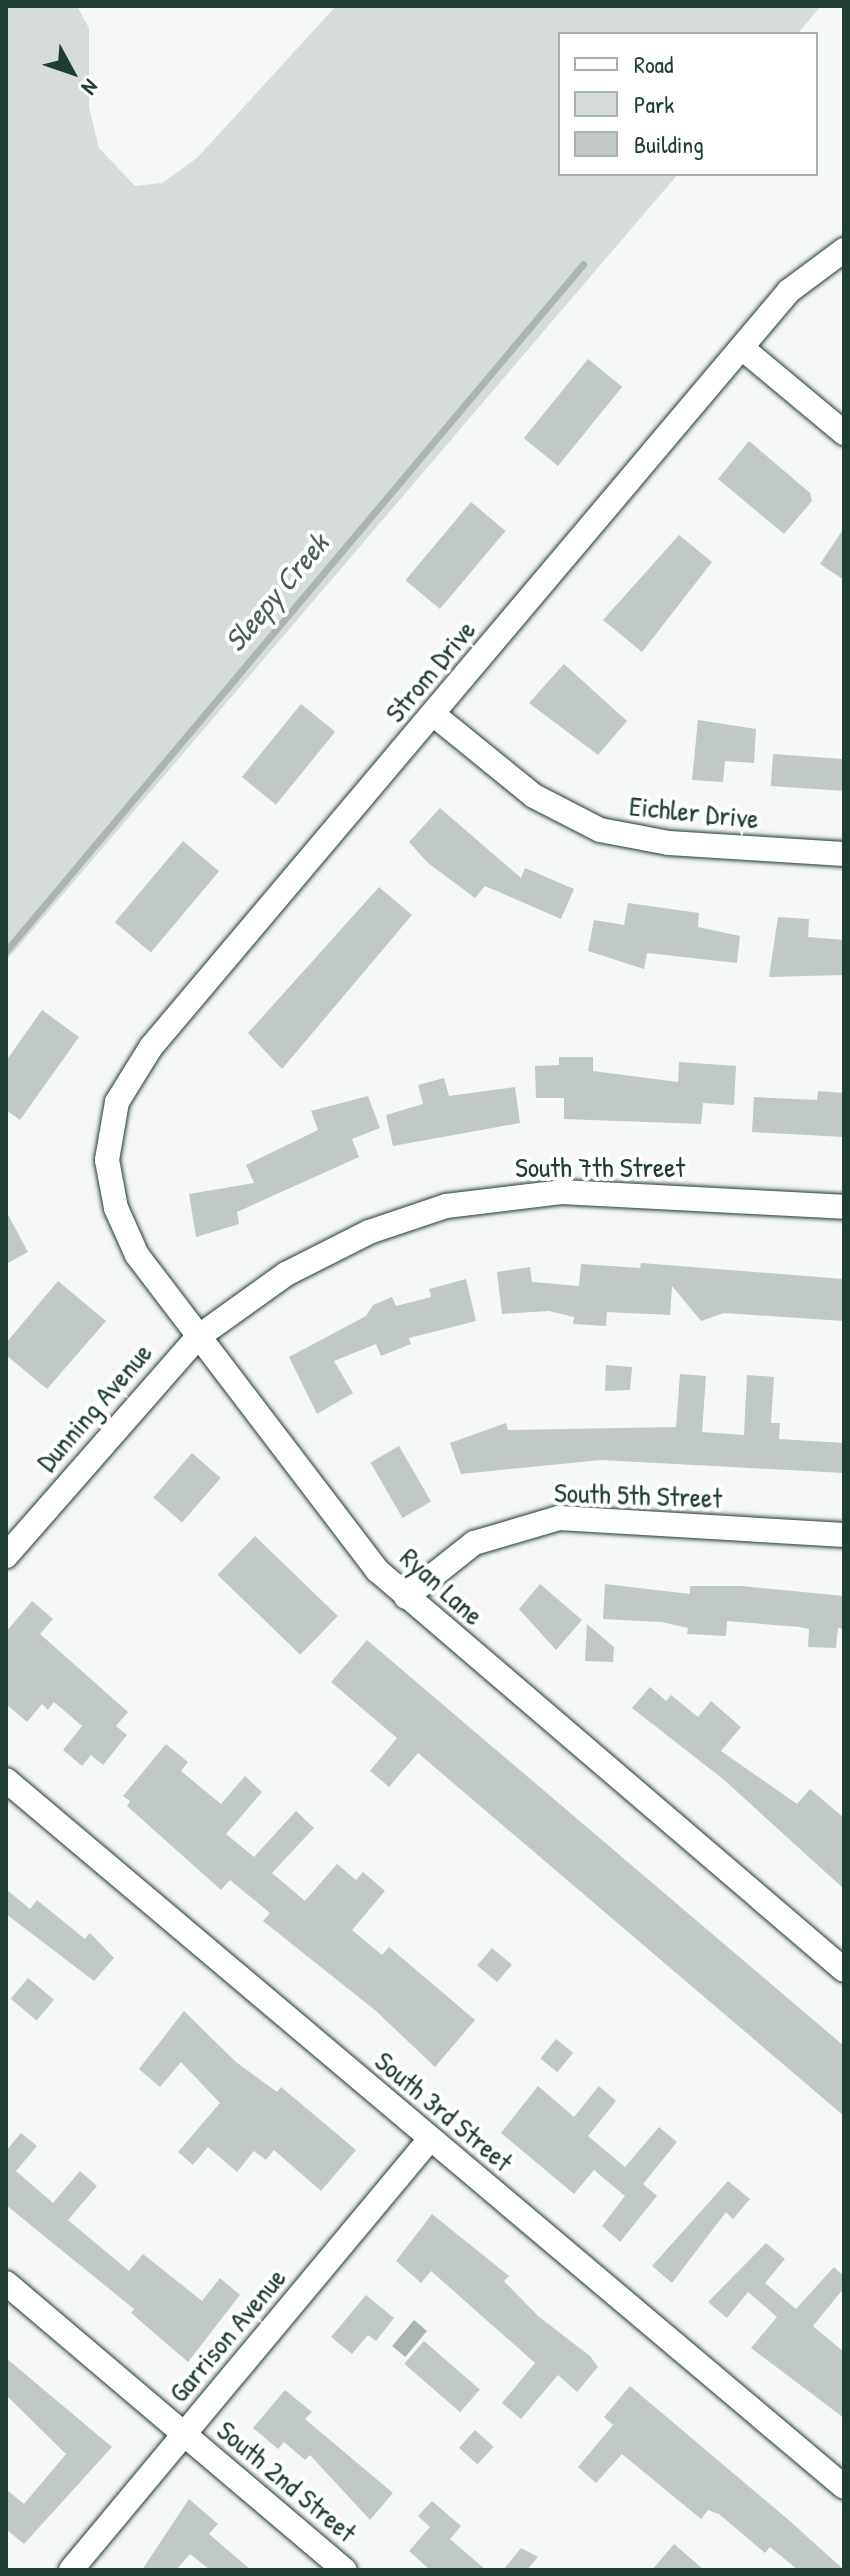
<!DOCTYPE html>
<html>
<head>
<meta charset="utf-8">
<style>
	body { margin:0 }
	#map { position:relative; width:850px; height:2576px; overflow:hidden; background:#f6f7f7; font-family:"Patrick Hand",sans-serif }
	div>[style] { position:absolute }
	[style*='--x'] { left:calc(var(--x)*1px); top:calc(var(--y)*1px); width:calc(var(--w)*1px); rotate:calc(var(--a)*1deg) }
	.green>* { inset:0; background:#d6dcdb }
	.water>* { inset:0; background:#aab5b1; transform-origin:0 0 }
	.stream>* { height:7px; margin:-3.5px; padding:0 3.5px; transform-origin:3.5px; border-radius:3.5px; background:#aab5b1 }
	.building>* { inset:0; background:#c0c9c6; transform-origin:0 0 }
	.roads { filter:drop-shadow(0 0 2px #1f3d34) drop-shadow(0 0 2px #1f3d34) }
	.street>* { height:24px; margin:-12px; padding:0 12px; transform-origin:12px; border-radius:12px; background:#fff }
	span { translate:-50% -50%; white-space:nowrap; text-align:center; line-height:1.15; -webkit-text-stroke:8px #fff; paint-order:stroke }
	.street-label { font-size:28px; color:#1f3d34 }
	.water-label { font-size:30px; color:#49615a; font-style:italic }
	.frame { position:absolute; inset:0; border:8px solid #1f3d34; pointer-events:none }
	.legend { position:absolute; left:558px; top:32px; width:260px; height:144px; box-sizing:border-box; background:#fff; border:2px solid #a5b1ae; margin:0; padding:10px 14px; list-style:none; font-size:24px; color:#1f3d34 }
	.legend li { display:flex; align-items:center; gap:16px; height:40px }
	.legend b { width:40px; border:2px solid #a5b1ae }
	.north { position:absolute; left:32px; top:32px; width:80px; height:80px; -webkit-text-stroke:6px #fff; paint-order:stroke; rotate:130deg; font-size:22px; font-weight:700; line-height:32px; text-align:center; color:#1f3d34 }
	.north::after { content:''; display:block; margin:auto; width:28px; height:36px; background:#1f3d34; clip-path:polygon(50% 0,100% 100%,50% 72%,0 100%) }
</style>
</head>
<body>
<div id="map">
	<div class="green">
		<div style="clip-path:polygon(6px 6px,77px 6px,89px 28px,89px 107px,99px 148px,135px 186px,162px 183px,197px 158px,336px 6px,821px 6px,797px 34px,560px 34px,560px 174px,678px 174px,6px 961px)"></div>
	</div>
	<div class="water">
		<div style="left:414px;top:2320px;width:17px;height:34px;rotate:40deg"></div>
	</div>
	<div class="stream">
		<div style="--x:6;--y:951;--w:897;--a:-49.97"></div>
	</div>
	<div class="building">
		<div style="left:588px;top:359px;width:44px;height:102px;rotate:39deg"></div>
		<div style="clip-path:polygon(749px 441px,810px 493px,812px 501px,784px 534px,718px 479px)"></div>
		<div style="left:471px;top:502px;width:45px;height:102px;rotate:40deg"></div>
		<div style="clip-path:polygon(844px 528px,844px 580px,820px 564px)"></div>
		<div style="clip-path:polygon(679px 535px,712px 562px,642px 652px,603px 620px)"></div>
		<div style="clip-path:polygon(564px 664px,627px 721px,598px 755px,529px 703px)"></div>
		<div style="left:301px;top:704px;width:44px;height:94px;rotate:39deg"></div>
		<div style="clip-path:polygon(698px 720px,756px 729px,754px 763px,725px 761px,723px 782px,692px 780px)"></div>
		<div style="left:773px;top:754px;width:71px;height:32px;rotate:4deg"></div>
		<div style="clip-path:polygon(440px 808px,521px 878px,525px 868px,574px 889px,561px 919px,485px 886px,475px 898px,428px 863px,409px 842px)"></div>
		<div style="left:183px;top:841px;width:47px;height:106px;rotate:40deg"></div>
		<div style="clip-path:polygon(379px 887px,412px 915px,282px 1069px,248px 1033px)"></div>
		<div style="clip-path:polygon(628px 903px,699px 913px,698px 927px,740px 936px,737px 963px,647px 953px,644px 969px,588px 951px,594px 920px,624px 925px)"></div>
		<div style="clip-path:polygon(778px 917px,809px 919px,808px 937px,844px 940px,844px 975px,769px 977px)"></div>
		<div style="clip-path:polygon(42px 1010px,79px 1037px,20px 1120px,6px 1110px,6px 1061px)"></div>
		<div style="clip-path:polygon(559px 1057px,593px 1057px,593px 1071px,678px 1082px,679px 1062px,736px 1066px,734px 1105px,703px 1103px,701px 1124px,564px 1119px,564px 1098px,536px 1098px,535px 1066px,559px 1065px)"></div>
		<div style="clip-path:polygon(444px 1078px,449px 1096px,515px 1087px,520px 1123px,393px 1146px,386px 1115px,423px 1104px,418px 1085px)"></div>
		<div style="clip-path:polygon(818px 1091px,844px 1093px,844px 1137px,752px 1132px,754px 1097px,817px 1100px)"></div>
		<div style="clip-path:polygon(368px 1096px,380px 1128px,352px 1139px,359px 1157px,237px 1212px,239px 1224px,196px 1237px,189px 1194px,254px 1183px,246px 1165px,318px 1130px,311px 1111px)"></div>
		<div style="clip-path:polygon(6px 1211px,28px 1252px,6px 1264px)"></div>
		<div style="clip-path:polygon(641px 1263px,844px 1279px,844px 1321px,724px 1313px,701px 1321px,672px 1286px,670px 1315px,607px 1312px,606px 1326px,573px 1324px,574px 1317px,549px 1311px,502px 1314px,497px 1272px,530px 1267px,532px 1282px,579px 1286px,581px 1264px,640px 1268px)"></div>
		<div style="clip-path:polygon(466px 1279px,476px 1321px,409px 1338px,411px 1344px,381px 1356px,376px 1344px,334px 1361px,353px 1393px,317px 1414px,289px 1357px,366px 1316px,373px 1305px,392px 1297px,396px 1306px,431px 1297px,429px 1289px)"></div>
		<div style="clip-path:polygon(58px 1281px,106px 1321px,47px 1389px,6px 1355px,6px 1343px)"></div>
		<div style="clip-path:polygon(606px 1365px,632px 1367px,630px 1390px,605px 1391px)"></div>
		<div style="clip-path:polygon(680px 1374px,706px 1376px,702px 1432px,744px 1435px,747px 1375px,774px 1377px,771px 1423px,780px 1423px,779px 1439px,844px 1443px,844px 1473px,601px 1460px,461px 1474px,450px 1443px,506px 1423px,508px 1430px,676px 1427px)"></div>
		<div style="left:399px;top:1446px;width:64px;height:33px;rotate:60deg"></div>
		<div style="left:192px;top:1453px;width:38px;height:59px;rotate:41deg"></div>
		<div style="left:255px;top:1536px;width:115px;height:54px;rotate:44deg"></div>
		<div style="clip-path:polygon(540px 1584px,582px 1620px,556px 1650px,519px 1609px)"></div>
		<div style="clip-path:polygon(605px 1584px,690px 1594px,690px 1586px,741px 1586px,844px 1596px,844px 1629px,838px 1628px,836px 1648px,808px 1647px,809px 1629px,800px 1627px,727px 1621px,726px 1636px,687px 1634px,688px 1628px,662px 1622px,603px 1619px)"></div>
		<div style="clip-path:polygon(32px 1601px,53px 1619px,40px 1634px,128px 1712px,116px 1726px,127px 1735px,103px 1765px,91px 1755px,82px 1766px,63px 1750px,82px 1726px,54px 1702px,48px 1710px,42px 1704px,27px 1722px,6px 1704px,6px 1632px)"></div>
		<div style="clip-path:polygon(587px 1624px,614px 1647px,613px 1662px,585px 1661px)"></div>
		<div style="clip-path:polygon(367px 1640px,844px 2046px,844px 2116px,418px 1753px,389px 1787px,370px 1771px,397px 1738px,331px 1682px)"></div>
		<div style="clip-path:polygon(650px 1687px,666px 1701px,671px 1695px,698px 1717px,711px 1701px,741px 1727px,721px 1751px,797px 1804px,810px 1789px,844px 1818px,844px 1889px,723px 1779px,632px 1708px)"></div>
		<div style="clip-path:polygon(166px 1744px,188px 1762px,181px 1771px,221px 1804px,245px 1776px,262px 1792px,226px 1834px,254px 1857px,296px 1811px,314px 1828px,272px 1873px,305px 1901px,337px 1864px,356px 1880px,363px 1872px,385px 1891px,352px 1930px,382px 1955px,389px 1947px,475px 2020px,435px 2067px,376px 2011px,263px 1921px,270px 1913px,230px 1880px,221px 1890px,127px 1806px,130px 1801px,123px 1796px)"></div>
		<div style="clip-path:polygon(6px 1889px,30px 1909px,37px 1900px,85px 1939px,90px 1933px,114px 1958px,94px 1981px,6px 1914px)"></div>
		<div style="left:492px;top:1948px;width:26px;height:23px;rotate:40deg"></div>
		<div style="left:28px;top:1978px;width:34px;height:27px;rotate:40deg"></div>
		<div style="clip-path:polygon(184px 2011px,236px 2062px,277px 2092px,281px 2087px,356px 2150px,321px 2191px,274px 2150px,266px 2160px,254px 2151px,237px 2172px,208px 2147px,193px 2165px,178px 2152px,220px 2103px,181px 2062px,160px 2087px,139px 2069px)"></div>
		<div style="left:556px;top:2039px;width:22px;height:25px;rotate:39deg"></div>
		<div style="clip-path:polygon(538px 2086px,574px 2117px,599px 2086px,616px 2101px,588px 2136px,625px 2167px,659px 2127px,677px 2142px,643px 2184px,657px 2196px,620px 2242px,602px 2226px,625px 2196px,594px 2170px,574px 2194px,501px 2133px)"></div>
		<div style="clip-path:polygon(21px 2133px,37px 2146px,16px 2171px,53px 2203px,80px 2171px,97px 2186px,68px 2220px,129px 2271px,143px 2254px,202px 2301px,220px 2278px,240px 2295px,188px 2362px,131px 2313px,134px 2309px,6px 2205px,6px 2151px)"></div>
		<div style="clip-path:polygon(728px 2181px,750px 2199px,733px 2219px,726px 2212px,672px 2283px,652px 2266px)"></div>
		<div style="clip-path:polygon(432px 2214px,509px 2276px,504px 2281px,538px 2316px,590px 2356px,598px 2367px,577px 2392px,558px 2375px,521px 2419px,502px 2403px,535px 2363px,431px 2271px,421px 2283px,396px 2261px)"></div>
		<div style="clip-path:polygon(766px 2243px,785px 2259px,765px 2283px,796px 2309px,834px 2267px,844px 2276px,844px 2288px,813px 2326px,844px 2352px,844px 2418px,751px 2348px,777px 2317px,748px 2292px,727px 2318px,708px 2302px)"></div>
		<div style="clip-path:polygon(366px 2295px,394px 2318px,376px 2341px,368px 2335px,352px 2354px,331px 2337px)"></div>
		<div style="left:424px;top:2341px;width:74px;height:30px;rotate:41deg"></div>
		<div style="clip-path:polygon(6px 2358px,112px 2447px,24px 2544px,6px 2529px,6px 2489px,24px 2504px,66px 2454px,6px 2395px)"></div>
		<div style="clip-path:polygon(630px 2386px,791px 2522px,844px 2570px,798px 2570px,770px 2547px,765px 2553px,719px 2514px,708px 2510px,701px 2519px,622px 2454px,596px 2483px,578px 2467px,613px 2425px,604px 2417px)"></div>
		<div style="clip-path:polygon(285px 2390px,312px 2412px,305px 2419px,393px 2493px,370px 2520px,310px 2455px,305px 2460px,284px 2442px,278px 2449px,253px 2428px)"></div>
		<div style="left:475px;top:2430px;width:25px;height:24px;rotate:42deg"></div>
		<div style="clip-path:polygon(189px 2499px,218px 2524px,209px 2534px,251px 2570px,210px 2570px,190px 2554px,176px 2570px,142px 2570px)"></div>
		<div style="clip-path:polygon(432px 2501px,461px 2526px,450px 2539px,486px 2570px,430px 2570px,409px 2551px,430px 2527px,418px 2516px)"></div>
		<div style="clip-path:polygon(674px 2544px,704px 2570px,652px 2570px)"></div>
		<div style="clip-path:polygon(521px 2548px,538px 2557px,527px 2570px,503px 2570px)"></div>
	</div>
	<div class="roads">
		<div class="street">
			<div style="--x:844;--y:250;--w:69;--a:143.3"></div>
			<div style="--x:789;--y:291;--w:989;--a:130.16"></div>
			<div style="--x:151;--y:1047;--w:65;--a:121.7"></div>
			<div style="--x:117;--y:1102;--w:59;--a:99.8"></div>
			<div style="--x:107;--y:1160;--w:49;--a:79.4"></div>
			<div style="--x:116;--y:1208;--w:51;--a:65.9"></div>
			<div style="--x:137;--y:1255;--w:397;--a:52.7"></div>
			<div style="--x:378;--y:1571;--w:613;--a:40.57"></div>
			<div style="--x:742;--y:348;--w:133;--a:39.8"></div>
			<div style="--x:433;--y:714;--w:130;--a:39.1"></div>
			<div style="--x:534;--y:796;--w:74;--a:27.3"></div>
			<div style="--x:600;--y:830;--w:70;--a:10.7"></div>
			<div style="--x:669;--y:843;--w:175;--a:3.6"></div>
			<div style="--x:6;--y:1556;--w:291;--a:-48.8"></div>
			<div style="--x:198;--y:1337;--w:108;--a:-35.6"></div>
			<div style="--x:286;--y:1274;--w:93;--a:-26.8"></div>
			<div style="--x:369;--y:1232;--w:81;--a:-18.7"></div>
			<div style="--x:446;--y:1206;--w:116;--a:-6.9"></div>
			<div style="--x:561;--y:1192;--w:283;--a:3"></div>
			<div style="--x:406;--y:1597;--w:87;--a:-38.5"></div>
			<div style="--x:474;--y:1543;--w:89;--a:-16.4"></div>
			<div style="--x:559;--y:1518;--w:286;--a:3.4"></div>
			<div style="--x:6;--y:1780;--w:1096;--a:40.15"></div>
			<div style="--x:6;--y:2283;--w:444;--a:40.3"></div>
			<div style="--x:71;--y:2570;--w:561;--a:-50.21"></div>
		</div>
	</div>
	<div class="street-label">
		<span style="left:430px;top:671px;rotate:-50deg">Strom Drive</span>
		<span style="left:694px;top:812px;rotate:6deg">Eichler Drive</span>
		<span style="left:600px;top:1167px">South 7th Street</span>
		<span style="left:94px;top:1407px;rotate:-49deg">Dunning Avenue</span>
		<span style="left:638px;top:1495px;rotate:2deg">South 5th Street</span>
		<span style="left:442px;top:1586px;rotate:42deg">Ryan Lane</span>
		<span style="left:444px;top:2111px;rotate:40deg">South 3rd Street</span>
		<span style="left:227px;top:2335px;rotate:-50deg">Garrison Avenue</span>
		<span style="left:287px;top:2481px;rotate:40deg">South 2nd Street</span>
	</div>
	<div class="water-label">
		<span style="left:276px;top:592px;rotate:-50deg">Sleepy Creek</span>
	</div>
	<div class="frame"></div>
	<ul class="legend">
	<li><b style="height:10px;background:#fff"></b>Road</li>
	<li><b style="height:22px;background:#d6dcdb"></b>Park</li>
	<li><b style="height:22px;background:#c0c9c6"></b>Building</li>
	</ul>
	<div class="north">N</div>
</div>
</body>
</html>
